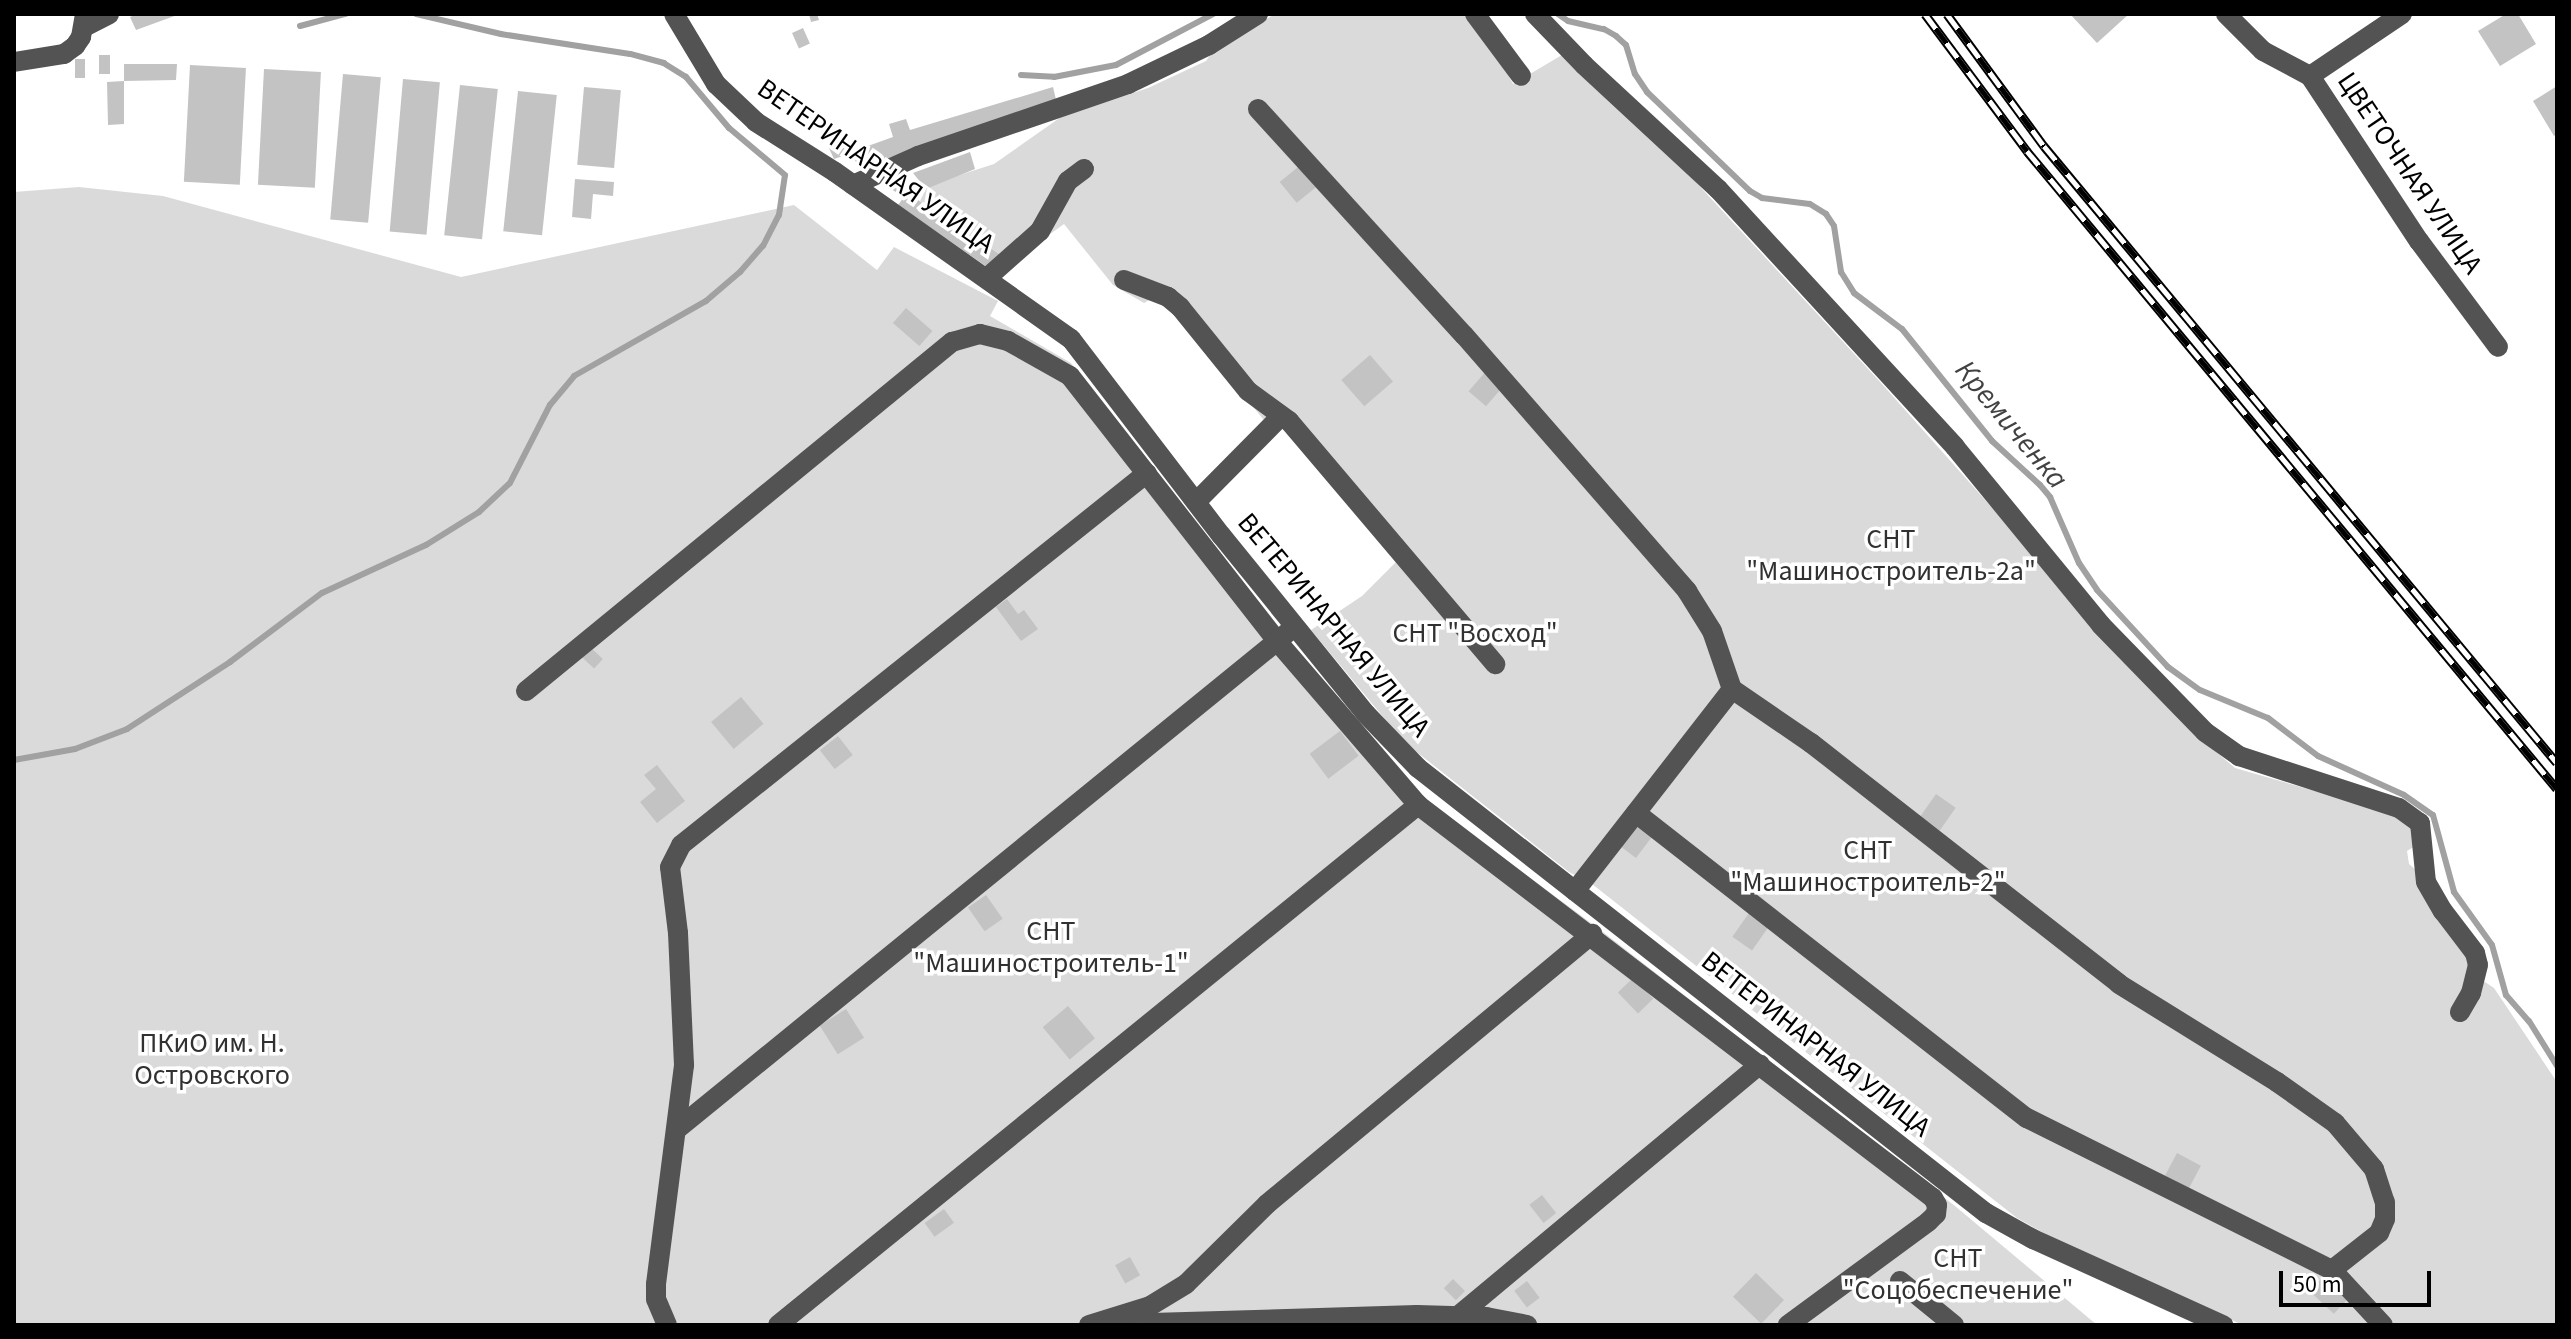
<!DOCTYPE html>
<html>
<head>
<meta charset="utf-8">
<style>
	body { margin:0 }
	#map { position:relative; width:2571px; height:1339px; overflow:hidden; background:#fff; font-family:"Source Sans 3",sans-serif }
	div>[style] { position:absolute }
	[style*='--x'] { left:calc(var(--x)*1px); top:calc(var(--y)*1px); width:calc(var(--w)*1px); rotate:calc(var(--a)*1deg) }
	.green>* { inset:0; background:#dadada }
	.stream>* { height:6px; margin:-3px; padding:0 3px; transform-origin:3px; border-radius:3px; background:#a1a1a1 }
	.building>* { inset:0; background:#c3c3c3; transform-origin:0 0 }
	.minor>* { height:20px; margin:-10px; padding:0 10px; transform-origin:10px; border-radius:10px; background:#535353 }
	.rail>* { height:9px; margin-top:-4.5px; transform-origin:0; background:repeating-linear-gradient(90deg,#fff 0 18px,#000 0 36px); box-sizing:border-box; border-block:2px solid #000 }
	span { translate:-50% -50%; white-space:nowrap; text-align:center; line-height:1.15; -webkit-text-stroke:7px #fff; paint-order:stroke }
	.street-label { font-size:28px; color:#000 }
	.park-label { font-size:28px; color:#313131 }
	.water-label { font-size:30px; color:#424242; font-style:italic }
	.frame { position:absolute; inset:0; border:16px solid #000; pointer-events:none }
	.scale { position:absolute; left:2279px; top:1271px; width:152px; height:36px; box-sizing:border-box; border:4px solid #000; border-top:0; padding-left:10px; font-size:24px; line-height:28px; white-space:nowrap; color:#000; -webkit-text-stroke:6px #fff; paint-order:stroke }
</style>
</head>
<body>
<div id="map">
	<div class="green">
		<div style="clip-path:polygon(1275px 14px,1463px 14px,1497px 54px,1513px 84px,1562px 55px,1669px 153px,1882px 384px,2187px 727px,2235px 768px,2402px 816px,2413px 828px,2415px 846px,2407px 851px,2409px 864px,2417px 871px,2465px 948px,2470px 972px,2494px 988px,2557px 1082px,2557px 1325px,2243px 1325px,2074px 1250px,2017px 1218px,1592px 884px,1569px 872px,1404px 742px,1311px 630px,1362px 596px,1396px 562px,1284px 428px,1275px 434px,1181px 317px,1153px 298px,1144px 303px,1113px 285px,1064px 224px,1017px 258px,1001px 255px,920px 201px,926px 189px,935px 183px,994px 164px,1061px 117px,1148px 88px,1206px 61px,1213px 51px)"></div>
		<div style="clip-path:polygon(79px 187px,163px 196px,461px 277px,794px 205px,877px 270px,894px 247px,998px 301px,990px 316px,1071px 363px,1287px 640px,1415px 792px,1603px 932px,1955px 1206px,2097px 1325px,14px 1325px,14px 192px)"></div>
	</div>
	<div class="stream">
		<div style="--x:1558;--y:14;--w:12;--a:35"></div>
		<div style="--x:1568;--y:21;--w:37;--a:13"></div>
		<div style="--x:1604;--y:29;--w:14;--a:30"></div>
		<div style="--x:1616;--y:36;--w:13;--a:42"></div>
		<div style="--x:1626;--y:45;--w:30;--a:73"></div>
		<div style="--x:1635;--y:74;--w:22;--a:56"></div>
		<div style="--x:1647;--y:92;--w:143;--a:43.9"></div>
		<div style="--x:1750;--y:191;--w:14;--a:30"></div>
		<div style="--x:1762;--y:198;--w:48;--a:7.1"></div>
		<div style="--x:1810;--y:204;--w:19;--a:32"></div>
		<div style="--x:1826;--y:214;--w:14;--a:56"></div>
		<div style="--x:1834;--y:226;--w:47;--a:81.3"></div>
		<div style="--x:1841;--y:272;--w:25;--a:58"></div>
		<div style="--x:1854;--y:293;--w:60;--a:36.9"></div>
		<div style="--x:1902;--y:329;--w:144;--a:51.2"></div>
		<div style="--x:1992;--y:441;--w:65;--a:42.5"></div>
		<div style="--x:2040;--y:485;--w:16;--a:50"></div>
		<div style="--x:2050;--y:497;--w:72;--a:66.3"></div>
		<div style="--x:2079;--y:563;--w:32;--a:56"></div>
		<div style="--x:2097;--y:590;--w:105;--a:47.3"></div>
		<div style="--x:2168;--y:667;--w:39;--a:36"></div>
		<div style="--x:2200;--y:690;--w:74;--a:22.4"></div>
		<div style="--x:2268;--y:718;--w:63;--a:37.2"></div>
		<div style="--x:2318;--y:756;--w:94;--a:24.4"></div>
		<div style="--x:2404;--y:795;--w:35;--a:35"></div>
		<div style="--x:2433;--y:815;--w:80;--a:74.7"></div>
		<div style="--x:2454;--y:892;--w:65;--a:54.4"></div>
		<div style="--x:2492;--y:945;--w:52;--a:74.4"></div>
		<div style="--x:2506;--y:995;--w:35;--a:49"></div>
		<div style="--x:2529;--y:1021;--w:53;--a:58.1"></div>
		<div style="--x:300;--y:26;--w:47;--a:-14.9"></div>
		<div style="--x:1021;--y:75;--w:33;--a:3"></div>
		<div style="--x:1054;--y:77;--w:63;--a:-11"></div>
		<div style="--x:1116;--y:65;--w:110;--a:-27.7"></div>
		<div style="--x:14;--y:760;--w:62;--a:-10.2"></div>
		<div style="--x:75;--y:749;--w:56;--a:-21"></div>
		<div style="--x:127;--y:729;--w:123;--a:-33"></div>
		<div style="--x:230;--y:662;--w:115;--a:-36.9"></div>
		<div style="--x:322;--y:593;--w:115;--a:-24.8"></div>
		<div style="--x:426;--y:545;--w:62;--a:-31.9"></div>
		<div style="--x:479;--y:512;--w:42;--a:-43.1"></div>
		<div style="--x:510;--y:483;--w:88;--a:-62.9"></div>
		<div style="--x:550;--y:405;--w:38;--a:-50"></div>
		<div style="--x:574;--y:376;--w:152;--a:-29.6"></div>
		<div style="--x:706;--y:301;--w:45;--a:-40.5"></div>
		<div style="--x:740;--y:272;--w:35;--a:-49"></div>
		<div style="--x:763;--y:246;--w:35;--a:-63"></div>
		<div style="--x:779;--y:215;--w:40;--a:-81.5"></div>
		<div style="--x:785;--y:175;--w:73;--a:-140"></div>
		<div style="--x:729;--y:128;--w:67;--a:-130.1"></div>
		<div style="--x:686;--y:77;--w:26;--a:-148"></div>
		<div style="--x:664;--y:63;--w:35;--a:-165"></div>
		<div style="--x:630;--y:54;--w:131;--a:-171.2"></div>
		<div style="--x:501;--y:34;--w:87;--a:-166.8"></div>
	</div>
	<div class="building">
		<div style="clip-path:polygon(137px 14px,180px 14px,136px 30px,130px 17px)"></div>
		<div style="clip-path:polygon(809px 14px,817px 14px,819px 20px,811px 22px)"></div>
		<div style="clip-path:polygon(2070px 14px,2129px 14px,2097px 43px)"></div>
		<div style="clip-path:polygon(2506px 14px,2518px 14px,2536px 44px,2500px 66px,2478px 31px)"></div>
		<div style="left:803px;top:28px;width:17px;height:12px;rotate:66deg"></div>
		<div style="left:110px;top:55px;width:19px;height:11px;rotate:90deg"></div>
		<div style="left:75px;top:59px;width:10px;height:19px"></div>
		<div style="clip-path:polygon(124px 64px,177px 64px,176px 80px,124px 81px,124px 124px,108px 125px,107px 82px,124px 81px)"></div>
		<div style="left:190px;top:65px;width:56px;height:117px;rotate:3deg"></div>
		<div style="left:264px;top:69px;width:57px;height:116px;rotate:3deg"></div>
		<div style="left:343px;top:74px;width:38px;height:146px;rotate:5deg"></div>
		<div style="left:403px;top:79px;width:37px;height:153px;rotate:5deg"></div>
		<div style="left:460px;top:85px;width:38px;height:151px;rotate:6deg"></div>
		<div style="clip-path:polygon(2557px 86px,2557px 134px,2554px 136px,2533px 101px)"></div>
		<div style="left:584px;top:87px;width:37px;height:78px;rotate:5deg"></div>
		<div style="clip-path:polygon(1053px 87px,1057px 104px,965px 131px,859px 169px,852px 153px,834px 159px,828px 146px,848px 138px,854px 151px,893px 137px,889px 124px,906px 119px,910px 130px)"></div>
		<div style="left:518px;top:91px;width:39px;height:141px;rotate:6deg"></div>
		<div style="clip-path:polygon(970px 152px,975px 169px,926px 189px,913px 173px)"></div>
		<div style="left:1303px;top:163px;width:27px;height:30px;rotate:51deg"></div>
		<div style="clip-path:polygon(895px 172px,914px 184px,909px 194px,1001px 255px,990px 269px,898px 205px,904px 197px,886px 186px)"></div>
		<div style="clip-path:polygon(575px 179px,614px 182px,613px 196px,593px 194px,591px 219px,572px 217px)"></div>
		<div style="left:906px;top:308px;width:35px;height:20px;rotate:41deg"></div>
		<div style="left:1370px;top:355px;width:35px;height:38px;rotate:49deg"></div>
		<div style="left:1487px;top:370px;width:23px;height:28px;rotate:41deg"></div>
		<div style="clip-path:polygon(1007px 599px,1018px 614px,1024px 610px,1038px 629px,1021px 641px,996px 607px)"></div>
		<div style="left:589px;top:646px;width:19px;height:13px;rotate:43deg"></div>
		<div style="left:741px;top:697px;width:35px;height:39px;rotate:50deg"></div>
		<div style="left:1340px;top:731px;width:31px;height:38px;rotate:53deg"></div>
		<div style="left:838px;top:736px;width:24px;height:23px;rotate:52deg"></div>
		<div style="clip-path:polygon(657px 765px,685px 801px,657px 823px,640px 802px,656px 789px,644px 775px)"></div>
		<div style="left:1936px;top:794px;width:24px;height:28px;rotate:35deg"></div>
		<div style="left:1636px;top:823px;width:21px;height:28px;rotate:37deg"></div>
		<div style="left:986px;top:895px;width:29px;height:22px;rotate:55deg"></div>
		<div style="left:1749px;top:913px;width:24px;height:29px;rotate:35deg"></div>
		<div style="left:1633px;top:978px;width:29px;height:21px;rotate:46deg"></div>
		<div style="left:1068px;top:1006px;width:42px;height:33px;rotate:50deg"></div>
		<div style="left:846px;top:1009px;width:34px;height:31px;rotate:58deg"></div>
		<div style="left:2177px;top:1153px;width:27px;height:26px;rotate:28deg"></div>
		<div style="left:1542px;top:1195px;width:23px;height:16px;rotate:52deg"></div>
		<div style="left:944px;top:1209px;width:17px;height:24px;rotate:54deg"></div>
		<div style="left:1130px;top:1257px;width:21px;height:17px;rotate:61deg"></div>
		<div style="left:1756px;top:1273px;width:39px;height:33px;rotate:44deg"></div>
		<div style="left:2324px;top:1276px;width:33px;height:21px;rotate:43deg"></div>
		<div style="left:1453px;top:1279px;width:17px;height:13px;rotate:45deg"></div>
		<div style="left:1527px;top:1281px;width:21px;height:16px;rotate:53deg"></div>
	</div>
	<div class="minor">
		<div style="--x:674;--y:14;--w:82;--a:59"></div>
		<div style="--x:716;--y:84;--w:55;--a:43.5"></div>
		<div style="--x:756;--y:122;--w:93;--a:32.3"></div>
		<div style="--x:835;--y:172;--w:289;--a:35.3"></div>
		<div style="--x:1071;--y:339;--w:247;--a:52.6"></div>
		<div style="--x:1221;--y:535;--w:230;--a:51"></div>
		<div style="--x:1366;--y:714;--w:75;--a:46.1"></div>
		<div style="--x:1418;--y:768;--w:722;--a:38.08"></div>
		<div style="--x:1986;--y:1213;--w:54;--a:29"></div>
		<div style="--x:2033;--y:1239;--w:209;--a:24.4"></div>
		<div style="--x:1475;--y:14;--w:77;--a:53.4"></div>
		<div style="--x:1535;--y:14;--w:71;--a:46.1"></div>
		<div style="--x:1584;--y:65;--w:183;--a:42.8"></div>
		<div style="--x:1718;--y:189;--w:350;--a:47.4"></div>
		<div style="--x:1955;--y:447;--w:230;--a:50.6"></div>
		<div style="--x:2101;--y:625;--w:149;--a:45.8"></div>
		<div style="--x:2205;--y:732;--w:42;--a:35.2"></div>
		<div style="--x:2239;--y:756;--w:168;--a:18"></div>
		<div style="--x:2399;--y:808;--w:26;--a:36"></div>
		<div style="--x:2420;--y:823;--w:59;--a:84.2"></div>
		<div style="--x:2426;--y:882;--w:34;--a:60"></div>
		<div style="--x:2443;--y:911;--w:53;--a:52.7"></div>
		<div style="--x:2475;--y:953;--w:12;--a:76"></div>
		<div style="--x:2478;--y:965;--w:29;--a:104"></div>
		<div style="--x:2471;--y:993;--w:22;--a:120"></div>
		<div style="--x:2226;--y:14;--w:52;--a:45"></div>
		<div style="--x:2263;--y:51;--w:53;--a:28"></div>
		<div style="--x:2310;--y:76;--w:198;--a:56.6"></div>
		<div style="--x:2419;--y:241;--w:132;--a:53.3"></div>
		<div style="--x:84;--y:27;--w:28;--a:-27"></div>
		<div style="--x:14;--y:62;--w:51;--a:-9.1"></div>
		<div style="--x:64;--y:54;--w:14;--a:-36"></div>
		<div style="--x:75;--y:46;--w:11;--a:-56"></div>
		<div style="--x:81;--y:37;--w:23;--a:-80"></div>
		<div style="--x:2310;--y:76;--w:111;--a:-34"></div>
		<div style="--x:1258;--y:109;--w:306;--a:47.7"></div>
		<div style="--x:1464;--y:335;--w:340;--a:48.9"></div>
		<div style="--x:1687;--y:591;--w:47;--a:58"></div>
		<div style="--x:1712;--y:631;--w:61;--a:71"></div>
		<div style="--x:853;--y:185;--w:71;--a:-24"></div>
		<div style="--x:918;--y:156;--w:222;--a:-18.9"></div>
		<div style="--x:1128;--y:84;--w:90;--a:-25.7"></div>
		<div style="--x:1209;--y:45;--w:58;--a:-32.3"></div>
		<div style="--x:988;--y:277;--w:69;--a:-41.5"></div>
		<div style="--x:1040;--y:231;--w:57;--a:-60.8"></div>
		<div style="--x:1068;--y:181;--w:20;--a:-37"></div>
		<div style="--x:1124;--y:280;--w:47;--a:21.1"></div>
		<div style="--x:1168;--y:297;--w:16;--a:40"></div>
		<div style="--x:1180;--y:307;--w:108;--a:51"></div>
		<div style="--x:1248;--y:391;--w:51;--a:36.2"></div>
		<div style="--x:1289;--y:421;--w:319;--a:49.7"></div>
		<div style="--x:1196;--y:502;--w:121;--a:-45.3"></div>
		<div style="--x:526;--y:691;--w:551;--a:-39.33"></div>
		<div style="--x:952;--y:342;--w:29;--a:-16"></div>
		<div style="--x:980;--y:334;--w:29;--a:14"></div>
		<div style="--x:1008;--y:341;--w:71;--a:29.4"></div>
		<div style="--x:1070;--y:376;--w:336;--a:52"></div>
		<div style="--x:1277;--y:641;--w:216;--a:49.3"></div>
		<div style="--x:1418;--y:805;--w:648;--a:37.35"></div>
		<div style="--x:1933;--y:1198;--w:8;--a:60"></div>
		<div style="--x:1937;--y:1205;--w:9;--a:96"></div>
		<div style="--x:1936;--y:1214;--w:11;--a:135"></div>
		<div style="--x:1928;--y:1222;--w:174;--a:143.7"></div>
		<div style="--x:1636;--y:813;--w:496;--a:38"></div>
		<div style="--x:2027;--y:1118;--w:341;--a:26.5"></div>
		<div style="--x:2332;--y:1270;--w:75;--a:47.2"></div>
		<div style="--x:1575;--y:891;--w:256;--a:-52.1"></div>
		<div style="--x:1732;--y:689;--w:96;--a:34.4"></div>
		<div style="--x:1811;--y:743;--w:391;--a:38"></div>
		<div style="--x:2119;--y:984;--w:186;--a:31.8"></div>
		<div style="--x:2277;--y:1082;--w:71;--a:35.3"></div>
		<div style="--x:2335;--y:1123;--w:60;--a:49.7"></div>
		<div style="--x:2374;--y:1169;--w:35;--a:72"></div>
		<div style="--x:2385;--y:1202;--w:17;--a:90"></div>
		<div style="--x:2385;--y:1219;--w:15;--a:113"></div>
		<div style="--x:2379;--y:1233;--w:60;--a:141.8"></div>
		<div style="--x:676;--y:1130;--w:788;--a:-39.13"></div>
		<div style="--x:1900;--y:1281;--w:70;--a:39.2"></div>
		<div style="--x:1458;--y:1316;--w:393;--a:-39.8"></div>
		<div style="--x:1117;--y:1324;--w:300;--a:-1.7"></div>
		<div style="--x:1417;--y:1315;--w:69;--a:1.7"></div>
		<div style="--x:1486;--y:1317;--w:42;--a:11"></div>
		<div style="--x:667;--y:1325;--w:28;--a:-113"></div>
		<div style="--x:656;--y:1299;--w:15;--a:-90"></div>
		<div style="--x:656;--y:1284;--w:221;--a:-82.7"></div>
		<div style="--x:684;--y:1065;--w:132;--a:-92.6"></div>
		<div style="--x:678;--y:933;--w:66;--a:-96.9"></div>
		<div style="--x:670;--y:867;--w:25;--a:-63"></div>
		<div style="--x:681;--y:845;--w:596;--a:-38.6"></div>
		<div style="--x:778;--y:1325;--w:825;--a:-39.09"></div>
		<div style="--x:1089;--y:1325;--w:64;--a:-17.3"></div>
		<div style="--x:1150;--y:1306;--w:42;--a:-31.4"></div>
		<div style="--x:1186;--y:1284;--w:114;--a:-44.6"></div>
		<div style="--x:1267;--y:1204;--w:423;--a:-39.7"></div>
	</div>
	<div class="rail">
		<div style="--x:1925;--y:14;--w:171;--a:53.3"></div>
		<div style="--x:2027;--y:151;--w:829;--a:50.28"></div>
		<div style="--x:1947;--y:14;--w:164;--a:53.7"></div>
		<div style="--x:2044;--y:146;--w:802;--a:50.26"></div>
	</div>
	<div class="street-label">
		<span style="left:876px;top:166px;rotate:35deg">ВЕТЕРИНАРНАЯ УЛИЦА</span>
		<span style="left:2410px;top:173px;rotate:56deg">ЦВЕТОЧНАЯ УЛИЦА</span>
		<span style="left:1334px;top:625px;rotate:50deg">ВЕТЕРИНАРНАЯ УЛИЦА</span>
		<span style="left:1816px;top:1044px;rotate:38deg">ВЕТЕРИНАРНАЯ УЛИЦА</span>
	</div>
	<div class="park-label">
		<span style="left:1891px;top:555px">СНТ<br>"Машиностроитель-2а"</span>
		<span style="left:1475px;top:633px">СНТ "Восход"</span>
		<span style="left:1868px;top:866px">СНТ<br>"Машиностроитель-2"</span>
		<span style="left:1051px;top:947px">СНТ<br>"Машиностроитель-1"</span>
		<span style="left:212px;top:1059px">ПКиО им. Н.<br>Островского</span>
		<span style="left:1958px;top:1274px">СНТ<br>"Соцобеспечение"</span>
	</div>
	<div class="water-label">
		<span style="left:2011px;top:425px;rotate:50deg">Кремиченка</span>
	</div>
	<div class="frame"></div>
	<div class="scale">50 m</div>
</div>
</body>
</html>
